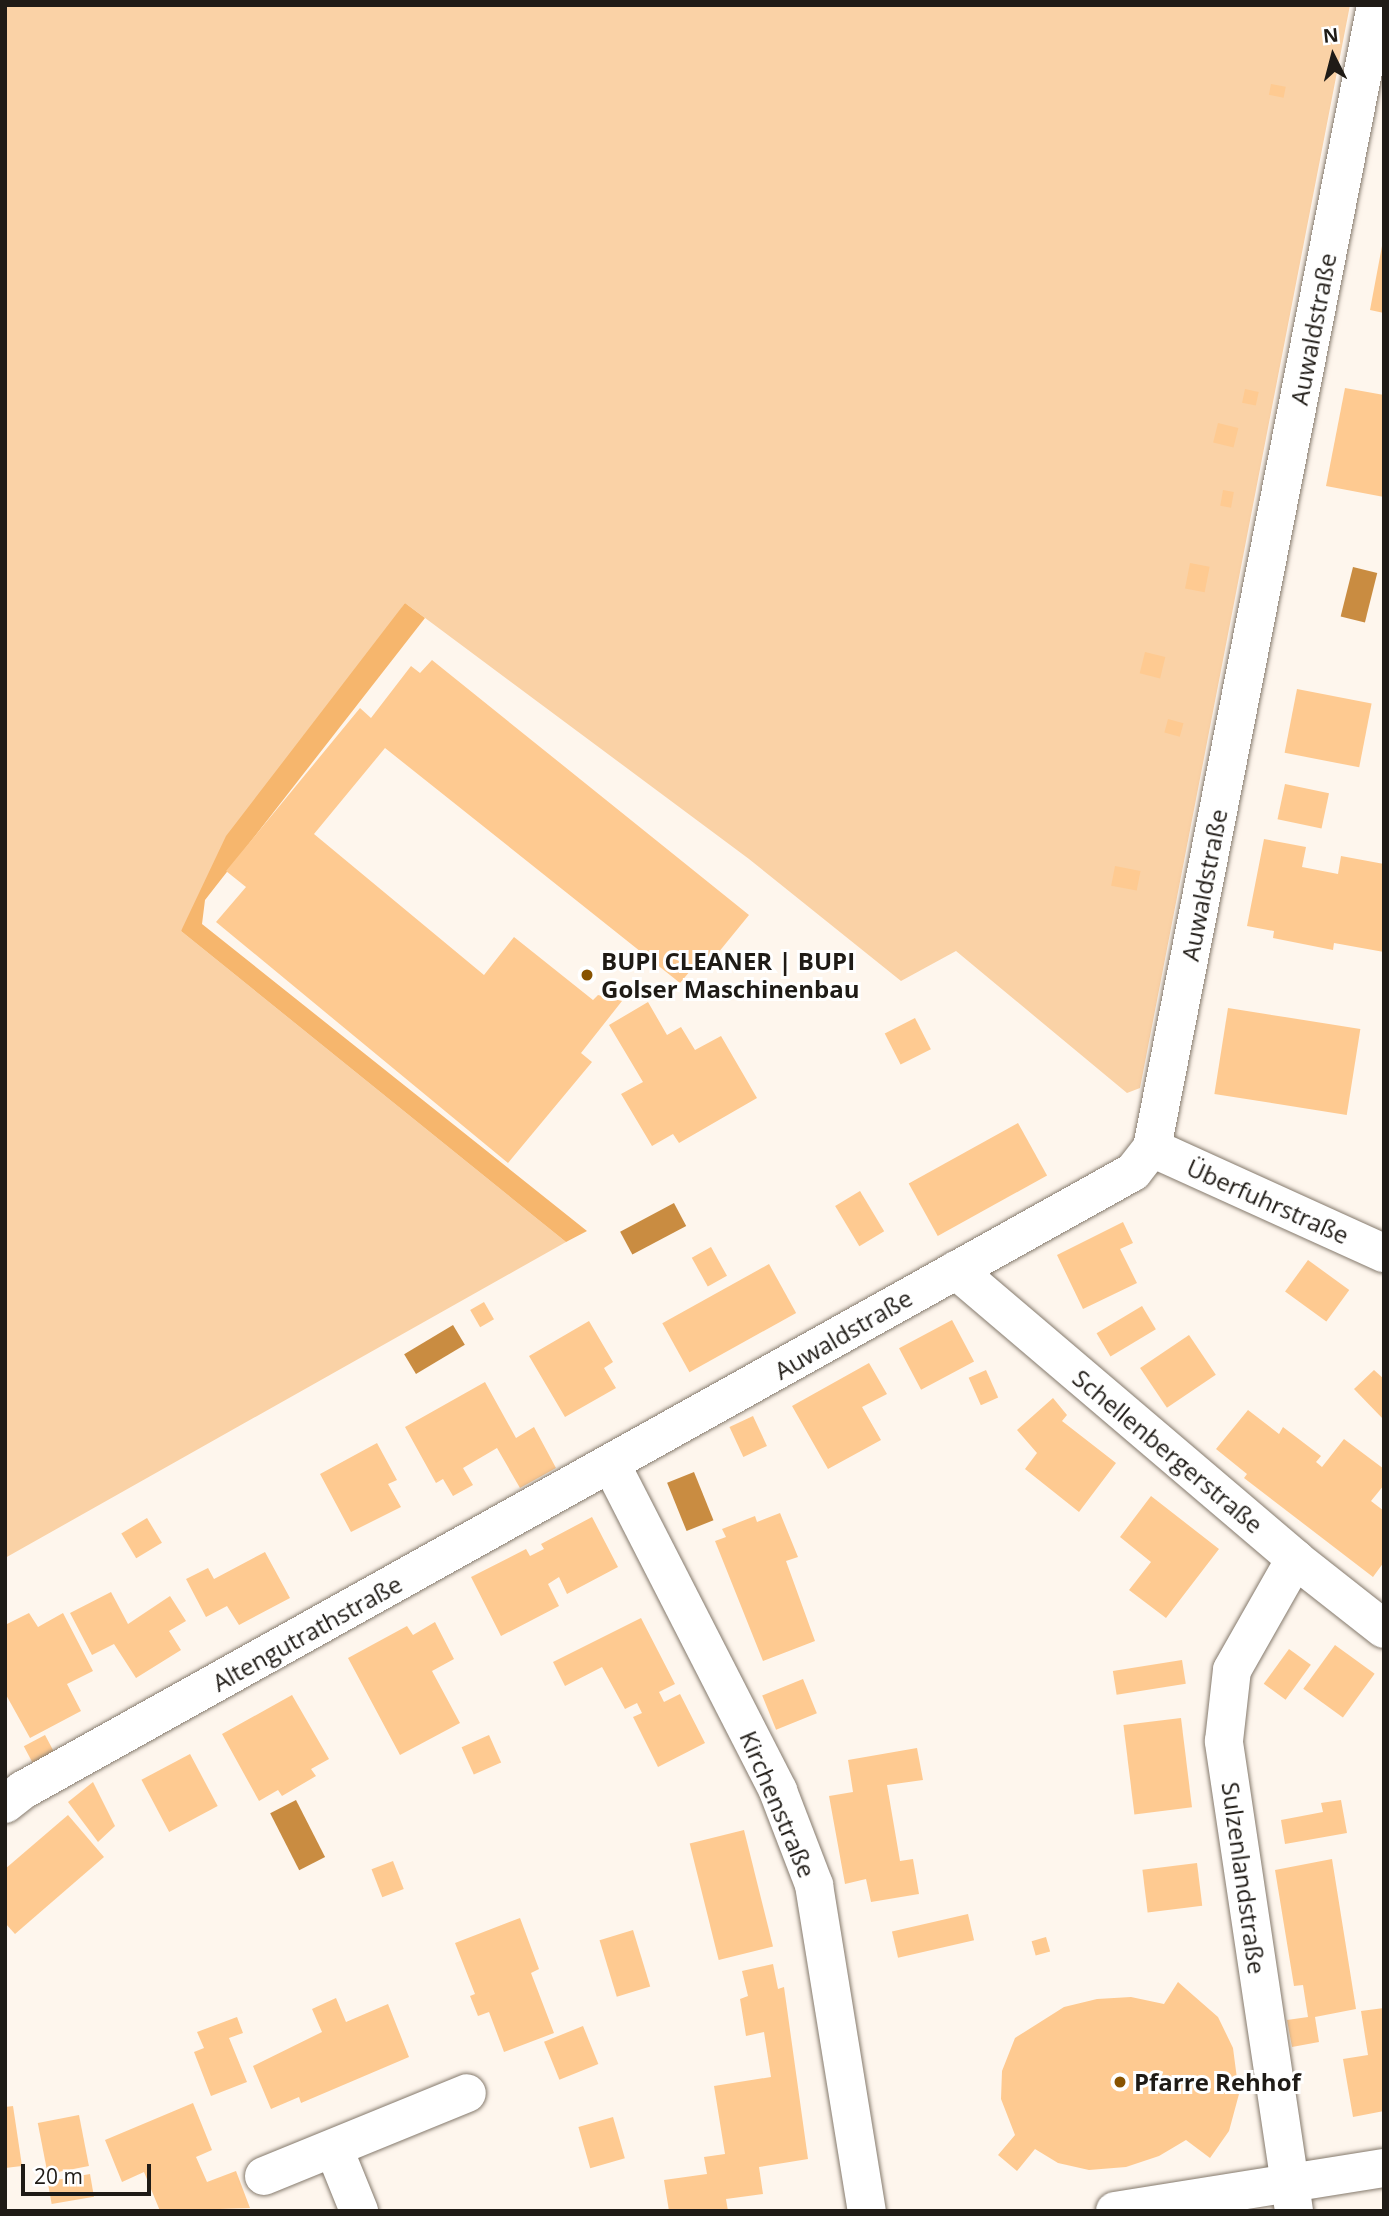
<!DOCTYPE html>
<html>
<head>
<meta charset="utf-8">
<style>
	body { margin:0 }
	#map { position:relative; width:1389px; height:2216px; overflow:hidden; background:#fef6ed; font-family:"Open Sans",sans-serif }
	div>[style] { position:absolute }
	[style*='--x'] { left:calc(var(--x)*1px); top:calc(var(--y)*1px); width:calc(var(--w)*1px); rotate:calc(var(--a)*1deg) }
	.green>* { inset:0; background:#fad2a6 }
	.forest>* { inset:0; background:#f6b66d }
	.water>* { inset:0; background:#c98c41; transform-origin:0 0 }
	.building>* { inset:0; background:#feca91; transform-origin:0 0 }
	.roads { filter:drop-shadow(0 0 2px #857a6d) drop-shadow(0 0 2px #857a6d) }
	.street>* { height:38px; margin:-19px; padding:0 19px; transform-origin:19px; border-radius:19px; background:#fff }
	.dots>* { width:19px; height:19px; translate:-50% -50%; box-sizing:border-box; border:4px solid #fff; border-radius:50% }
	span { translate:-50% -50%; white-space:nowrap; text-align:center; line-height:1.15; -webkit-text-stroke:6px #fff; paint-order:stroke }
	.street-label { font-size:24px; color:#1f1b16 }
	.poi-label { font-size:24px; color:#1f1b16; font-weight:700 }
	.left { translate:0 -50%; text-align:left }
	.frame { position:absolute; inset:0; border:7px solid #1f1b16; pointer-events:none }
	.north { position:absolute; left:1298px; top:21px; width:70px; height:70px; -webkit-text-stroke:5px #fff; paint-order:stroke; rotate:354deg; font-size:19px; font-weight:700; line-height:28px; text-align:center; color:#1f1b16 }
	.north::after { content:''; display:block; margin:auto; width:24px; height:32px; background:#1f1b16; clip-path:polygon(50% 0,100% 100%,50% 72%,0 100%) }
	.scale { position:absolute; left:21px; top:2164px; width:130px; height:32px; box-sizing:border-box; border:4px solid #1f1b16; border-top:0; padding-left:9px; font-size:21px; line-height:24px; white-space:nowrap; color:#1f1b16; -webkit-text-stroke:5px #fff; paint-order:stroke }
</style>
</head>
<body>
<div id="map">
	<div class="green">
		<div style="clip-path:polygon(5px 5px,1350px 5px,1140px 1088px,1127px 1093px,956px 951px,901px 981px,749px 859px,405px 603px,181px 931px,566px 1242px,5px 1558px)"></div>
	</div>
	<div class="forest">
		<div style="clip-path:polygon(405px 603px,425px 618px,205px 900px,202px 924px,587px 1231px,566px 1242px,181px 931px,226px 836px)"></div>
	</div>
	<div class="water">
		<div style="left:1353px;top:567px;width:25px;height:51px;rotate:14deg"></div>
		<div style="left:674px;top:1203px;width:26px;height:61px;rotate:62deg"></div>
		<div style="left:453px;top:1325px;width:23px;height:57px;rotate:59deg"></div>
		<div style="left:694px;top:1472px;width:52px;height:29px;rotate:68deg"></div>
		<div style="left:296px;top:1800px;width:64px;height:29px;rotate:63deg"></div>
	</div>
	<div class="building">
		<div style="left:1271px;top:84px;width:15px;height:11px;rotate:11deg"></div>
		<div style="clip-path:polygon(1382px 246px,1384px 246px,1384px 313px,1370px 310px)"></div>
		<div style="clip-path:polygon(1345px 388px,1384px 395px,1384px 497px,1326px 486px)"></div>
		<div style="left:1245px;top:389px;width:14px;height:14px;rotate:12deg"></div>
		<div style="left:1218px;top:423px;width:21px;height:20px;rotate:14deg"></div>
		<div style="left:1223px;top:490px;width:11px;height:16px;rotate:10deg"></div>
		<div style="left:1190px;top:563px;width:20px;height:26px;rotate:11deg"></div>
		<div style="left:1145px;top:652px;width:21px;height:22px;rotate:14deg"></div>
		<div style="clip-path:polygon(432px 660px,749px 915px,709px 964px,701px 958px,680px 983px,385px 748px,314px 834px,484px 975px,514px 937px,593px 1000px,598px 995px,622px 1001px,581px 1053px,592px 1062px,508px 1163px,216px 922px,246px 887px,226px 871px,360px 708px,371px 718px,411px 666px,420px 673px)"></div>
		<div style="left:1297px;top:689px;width:76px;height:65px;rotate:11deg"></div>
		<div style="left:1168px;top:719px;width:16px;height:14px;rotate:15deg"></div>
		<div style="left:1285px;top:784px;width:45px;height:36px;rotate:12deg"></div>
		<div style="clip-path:polygon(1264px 839px,1306px 847px,1302px 867px,1338px 874px,1341px 856px,1384px 864px,1384px 952px,1334px 943px,1333px 950px,1273px 938px,1274px 931px,1247px 926px)"></div>
		<div style="left:1115px;top:866px;width:26px;height:20px;rotate:11deg"></div>
		<div style="clip-path:polygon(648px 1002px,667px 1035px,681px 1027px,695px 1050px,721px 1036px,757px 1098px,679px 1143px,673px 1134px,652px 1146px,621px 1094px,643px 1082px,609px 1025px)"></div>
		<div style="left:1228px;top:1008px;width:134px;height:87px;rotate:9deg"></div>
		<div style="left:915px;top:1018px;width:35px;height:34px;rotate:63deg"></div>
		<div style="left:1018px;top:1123px;width:60px;height:125px;rotate:61deg"></div>
		<div style="left:860px;top:1191px;width:47px;height:29px;rotate:59deg"></div>
		<div style="clip-path:polygon(1123px 1222px,1133px 1243px,1120px 1249px,1137px 1283px,1083px 1309px,1057px 1255px)"></div>
		<div style="left:711px;top:1247px;width:33px;height:22px;rotate:61deg"></div>
		<div style="left:1308px;top:1260px;width:51px;height:39px;rotate:36deg"></div>
		<div style="left:769px;top:1264px;width:56px;height:122px;rotate:61deg"></div>
		<div style="left:484px;top:1302px;width:20px;height:16px;rotate:60deg"></div>
		<div style="left:1142px;top:1306px;width:27px;height:53px;rotate:59deg"></div>
		<div style="left:952px;top:1320px;width:47px;height:60px;rotate:62deg"></div>
		<div style="clip-path:polygon(589px 1321px,613px 1362px,604px 1368px,616px 1388px,565px 1417px,529px 1356px)"></div>
		<div style="left:1189px;top:1335px;width:48px;height:59px;rotate:56deg"></div>
		<div style="clip-path:polygon(869px 1363px,887px 1394px,862px 1407px,881px 1440px,828px 1469px,792px 1406px)"></div>
		<div style="left:986px;top:1370px;width:30px;height:19px;rotate:66deg"></div>
		<div style="clip-path:polygon(1374px 1370px,1384px 1379px,1384px 1420px,1354px 1389px)"></div>
		<div style="clip-path:polygon(485px 1382px,516px 1438px,534px 1427px,556px 1468px,520px 1488px,497px 1448px,463px 1468px,473px 1485px,453px 1496px,443px 1479px,436px 1483px,405px 1427px)"></div>
		<div style="clip-path:polygon(1053px 1398px,1067px 1415px,1062px 1421px,1116px 1463px,1079px 1512px,1025px 1469px,1037px 1453px,1017px 1430px)"></div>
		<div style="clip-path:polygon(1248px 1410px,1279px 1434px,1283px 1427px,1321px 1456px,1316px 1462px,1322px 1467px,1344px 1439px,1384px 1469px,1384px 1485px,1371px 1501px,1384px 1511px,1384px 1562px,1373px 1577px,1244px 1478px,1247px 1474px,1216px 1449px)"></div>
		<div style="left:753px;top:1416px;width:33px;height:26px;rotate:65deg"></div>
		<div style="clip-path:polygon(377px 1443px,397px 1480px,388px 1484px,401px 1507px,351px 1532px,320px 1474px)"></div>
		<div style="clip-path:polygon(1151px 1496px,1219px 1549px,1166px 1618px,1129px 1590px,1151px 1562px,1120px 1537px)"></div>
		<div style="clip-path:polygon(780px 1513px,798px 1557px,786px 1561px,815px 1641px,763px 1661px,715px 1541px,726px 1537px,722px 1529px,755px 1516px,757px 1522px)"></div>
		<div style="clip-path:polygon(592px 1517px,618px 1567px,567px 1594px,559px 1577px,548px 1584px,559px 1606px,501px 1636px,471px 1577px,526px 1549px,530px 1556px,544px 1549px,541px 1544px)"></div>
		<div style="left:147px;top:1518px;width:29px;height:30px;rotate:59deg"></div>
		<div style="clip-path:polygon(265px 1552px,290px 1598px,239px 1625px,227px 1606px,206px 1617px,186px 1579px,208px 1568px,214px 1579px)"></div>
		<div style="clip-path:polygon(111px 1592px,128px 1624px,170px 1596px,186px 1621px,169px 1631px,181px 1650px,136px 1678px,114px 1644px,92px 1655px,70px 1613px)"></div>
		<div style="clip-path:polygon(29px 1613px,38px 1627px,63px 1613px,93px 1671px,67px 1684px,81px 1711px,30px 1738px,5px 1693px,5px 1625px)"></div>
		<div style="clip-path:polygon(641px 1618px,675px 1684px,659px 1692px,664px 1702px,680px 1694px,705px 1743px,658px 1767px,633px 1717px,642px 1713px,637px 1703px,625px 1709px,602px 1667px,565px 1686px,553px 1662px)"></div>
		<div style="clip-path:polygon(435px 1622px,454px 1659px,432px 1671px,460px 1723px,400px 1755px,348px 1658px,407px 1626px,413px 1635px)"></div>
		<div style="left:1335px;top:1645px;width:49px;height:54px;rotate:36deg"></div>
		<div style="left:1289px;top:1649px;width:27px;height:43px;rotate:36deg"></div>
		<div style="left:1182px;top:1660px;width:24px;height:70px;rotate:81deg"></div>
		<div style="left:803px;top:1679px;width:37px;height:44px;rotate:68deg"></div>
		<div style="clip-path:polygon(292px 1695px,329px 1759px,311px 1769px,316px 1776px,282px 1796px,278px 1790px,259px 1801px,222px 1734px)"></div>
		<div style="left:1181px;top:1718px;width:90px;height:58px;rotate:83deg"></div>
		<div style="left:45px;top:1735px;width:19px;height:24px;rotate:62deg"></div>
		<div style="left:489px;top:1735px;width:30px;height:30px;rotate:66deg"></div>
		<div style="clip-path:polygon(917px 1748px,923px 1780px,887px 1785px,900px 1861px,913px 1859px,919px 1894px,871px 1902px,866px 1879px,845px 1884px,829px 1796px,853px 1792px,848px 1760px)"></div>
		<div style="left:190px;top:1754px;width:59px;height:55px;rotate:62deg"></div>
		<div style="clip-path:polygon(93px 1782px,115px 1826px,98px 1842px,68px 1802px)"></div>
		<div style="clip-path:polygon(1341px 1800px,1347px 1833px,1285px 1844px,1281px 1820px,1323px 1812px,1321px 1803px)"></div>
		<div style="clip-path:polygon(68px 1815px,104px 1857px,15px 1934px,5px 1923px,5px 1869px)"></div>
		<div style="left:744px;top:1830px;width:120px;height:56px;rotate:76deg"></div>
		<div style="clip-path:polygon(1332px 1859px,1356px 2009px,1315px 2017px,1319px 2042px,1292px 2047px,1287px 2020px,1308px 2017px,1303px 1985px,1294px 1986px,1275px 1870px)"></div>
		<div style="left:393px;top:1861px;width:30px;height:23px;rotate:69deg"></div>
		<div style="left:1197px;top:1863px;width:43px;height:55px;rotate:83deg"></div>
		<div style="left:968px;top:1914px;width:27px;height:78px;rotate:77deg"></div>
		<div style="clip-path:polygon(520px 1918px,539px 1969px,531px 1973px,554px 2033px,504px 2052px,489px 2012px,478px 2016px,470px 1996px,475px 1994px,455px 1943px)"></div>
		<div style="left:633px;top:1930px;width:59px;height:35px;rotate:73deg"></div>
		<div style="left:1046px;top:1937px;width:15px;height:15px;rotate:74deg"></div>
		<div style="clip-path:polygon(773px 1964px,778px 1989px,784px 1987px,808px 2159px,759px 2167px,763px 2194px,726px 2199px,728px 2211px,669px 2211px,664px 2180px,707px 2174px,704px 2157px,725px 2154px,714px 2086px,771px 2077px,764px 2032px,746px 2036px,740px 1999px,748px 1996px,742px 1971px)"></div>
		<div style="clip-path:polygon(1178px 1982px,1218px 2017px,1233px 2048px,1239px 2094px,1229px 2131px,1210px 2158px,1186px 2140px,1159px 2156px,1126px 2167px,1089px 2170px,1058px 2163px,1035px 2149px,1017px 2171px,998px 2155px,1015px 2135px,1001px 2099px,1002px 2071px,1015px 2038px,1064px 2007px,1097px 1999px,1131px 1997px,1164px 2004px)"></div>
		<div style="clip-path:polygon(336px 1998px,346px 2022px,388px 2004px,409px 2057px,301px 2103px,299px 2097px,271px 2109px,253px 2066px,322px 2032px,312px 2009px)"></div>
		<div style="clip-path:polygon(1384px 2008px,1384px 2111px,1353px 2117px,1343px 2059px,1368px 2055px,1361px 2011px)"></div>
		<div style="clip-path:polygon(237px 2017px,243px 2033px,229px 2038px,247px 2082px,211px 2096px,194px 2052px,204px 2048px,197px 2032px)"></div>
		<div style="left:583px;top:2026px;width:41px;height:42px;rotate:68deg"></div>
		<div style="clip-path:polygon(193px 2103px,212px 2150px,196px 2157px,207px 2182px,236px 2171px,250px 2208px,160px 2211px,144px 2172px,122px 2182px,105px 2140px)"></div>
		<div style="clip-path:polygon(13px 2106px,22px 2166px,5px 2168px,5px 2107px)"></div>
		<div style="left:79px;top:2115px;width:52px;height:42px;rotate:79deg"></div>
		<div style="left:613px;top:2117px;width:43px;height:36px;rotate:74deg"></div>
		<div style="left:90px;top:2174px;width:23px;height:43px;rotate:80deg"></div>
	</div>
	<div class="roads">
		<div class="street">
			<div style="--x:1152;--y:1148;--w:255;--a:24.4"></div>
			<div style="--x:956;--y:1270;--w:445;--a:40.4"></div>
			<div style="--x:1295;--y:1559;--w:113;--a:38.2"></div>
			<div style="--x:612;--y:1466;--w:365;--a:62.9"></div>
			<div style="--x:778;--y:1791;--w:101;--a:69"></div>
			<div style="--x:814;--y:1885;--w:330;--a:80.8"></div>
			<div style="--x:5;--y:1804;--w:23;--a:-38"></div>
			<div style="--x:23;--y:1790;--w:1270;--a:-29.11"></div>
			<div style="--x:1133;--y:1172;--w:31;--a:-52"></div>
			<div style="--x:1152;--y:1148;--w:1165;--a:-78.91"></div>
			<div style="--x:334;--y:2149;--w:67;--a:68"></div>
			<div style="--x:264;--y:2176;--w:219;--a:-22.2"></div>
			<div style="--x:1115;--y:2211;--w:272;--a:-9.1"></div>
			<div style="--x:1294;--y:2211;--w:475;--a:-98.5"></div>
			<div style="--x:1224;--y:1741;--w:71;--a:-83.6"></div>
			<div style="--x:1232;--y:1670;--w:128;--a:-60.4"></div>
		</div>
	</div>
	<div class="dots">
		<div style="left:587px;top:975px;background:#885300"></div>
		<div style="left:1120px;top:2082px;background:#885300"></div>
	</div>
	<div class="street-label">
		<span style="left:1313px;top:329px;rotate:-79deg">Auwaldstraße</span>
		<span style="left:1204px;top:885px;rotate:-79deg">Auwaldstraße</span>
		<span style="left:1268px;top:1201px;rotate:24deg">Überfuhrstraße</span>
		<span style="left:843px;top:1334px;rotate:-30deg">Auwaldstraße</span>
		<span style="left:1168px;top:1451px;rotate:40deg">Schellenbergerstraße</span>
		<span style="left:307px;top:1633px;rotate:-29deg">Altengutrathstraße</span>
		<span style="left:778px;top:1804px;rotate:67deg">Kirchenstraße</span>
		<span style="left:1244px;top:1878px;rotate:82deg">Sulzenlandstraße</span>
	</div>
	<div class="poi-label">
		<span class="left" style="left:601px;top:975px">BUPI CLEANER | BUPI<br>Golser Maschinenbau</span>
		<span class="left" style="left:1134px;top:2082px">Pfarre Rehhof</span>
	</div>
	<div class="frame"></div>
	<div class="north">N</div>
	<div class="scale">20 m</div>
</div>
</body>
</html>
